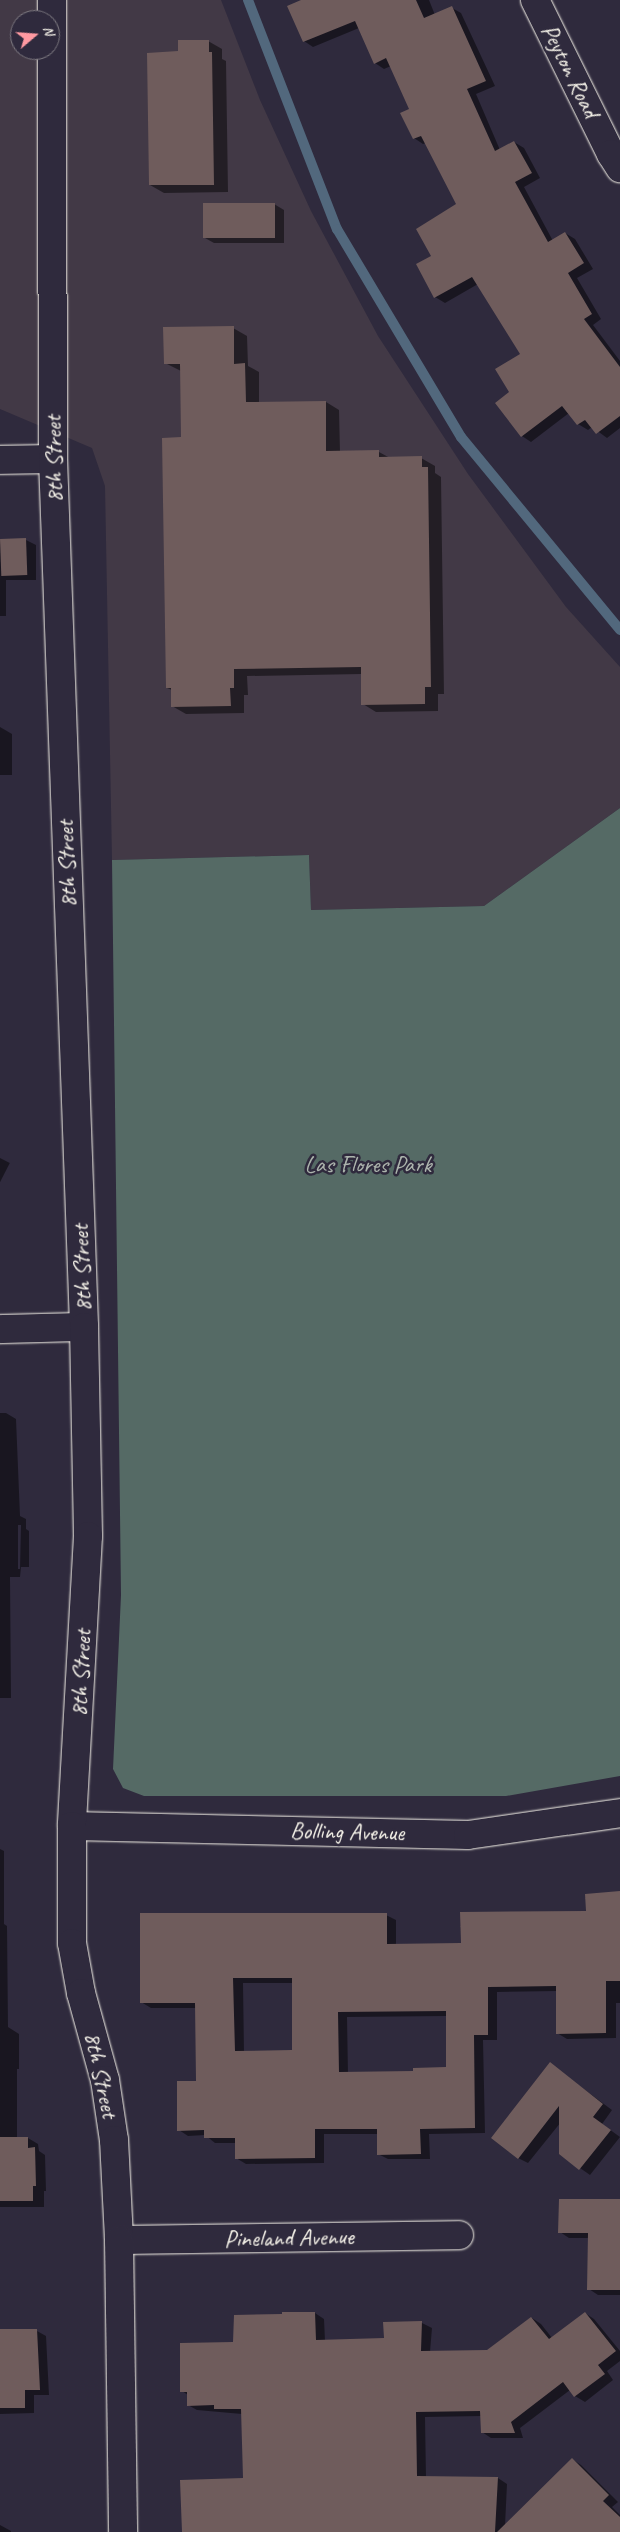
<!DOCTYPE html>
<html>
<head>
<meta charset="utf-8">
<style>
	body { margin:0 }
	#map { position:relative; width:620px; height:2532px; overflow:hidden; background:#2f2a3d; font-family:Caveat,sans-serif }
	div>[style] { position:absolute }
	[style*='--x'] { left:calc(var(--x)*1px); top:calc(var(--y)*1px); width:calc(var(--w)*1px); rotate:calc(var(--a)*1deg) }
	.built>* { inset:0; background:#423946 }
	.green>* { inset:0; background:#556a65 }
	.shadow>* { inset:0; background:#0007; transform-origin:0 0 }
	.stream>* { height:10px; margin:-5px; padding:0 5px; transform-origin:5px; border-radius:5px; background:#52687d }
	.building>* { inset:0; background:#6f5c5c; transform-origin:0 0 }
	.roads { filter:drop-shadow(0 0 1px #f4f1e8) drop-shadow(0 0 1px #f4f1e8) }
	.minor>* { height:28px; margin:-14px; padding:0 14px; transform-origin:14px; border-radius:14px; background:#2f2a3d }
	.tertiary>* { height:28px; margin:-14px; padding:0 14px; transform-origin:14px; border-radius:14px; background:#2f2a3d }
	span { translate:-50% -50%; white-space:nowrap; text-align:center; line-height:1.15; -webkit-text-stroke:5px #2f2a3d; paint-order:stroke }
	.street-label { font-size:24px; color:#f4f1e8 }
	.park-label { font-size:24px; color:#acb4ad }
	.north { position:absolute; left:10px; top:10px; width:50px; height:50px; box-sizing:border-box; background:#2f2a3d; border:1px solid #7e7a81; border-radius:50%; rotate:72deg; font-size:14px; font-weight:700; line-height:20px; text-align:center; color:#f4f1e8 }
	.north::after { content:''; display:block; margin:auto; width:18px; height:22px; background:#ff9aa2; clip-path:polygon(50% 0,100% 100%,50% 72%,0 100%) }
</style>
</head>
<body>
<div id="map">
	<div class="built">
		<div style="clip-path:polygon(evenodd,0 0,221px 0,260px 100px,311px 211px,378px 336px,468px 474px,566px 607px,620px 667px,620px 808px,484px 906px,311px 910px,309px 855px,112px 860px,105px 486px,92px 448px,0 409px,0 0,20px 20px,50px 20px,50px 50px,20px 50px,20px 20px)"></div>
	</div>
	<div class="green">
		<div style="clip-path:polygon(620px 808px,620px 1776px,506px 1796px,144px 1796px,123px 1788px,113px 1769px,121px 1595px,112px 860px,309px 855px,311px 910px,484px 906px)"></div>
	</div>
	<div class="shadow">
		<div style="clip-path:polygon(304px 0,429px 0,435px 15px,452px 8px,461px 13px,495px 86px,476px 94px,500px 150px,514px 142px,524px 148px,540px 178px,524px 187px,553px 241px,565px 233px,575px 239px,593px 269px,577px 278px,601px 319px,593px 325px,620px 361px,620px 428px,607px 438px,592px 427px,588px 430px,578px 424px,569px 413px,531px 442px,522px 436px,511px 393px,522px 354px,478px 284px,445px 303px,435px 297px,417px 265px,433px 256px,458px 204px,426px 143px,423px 144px,414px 138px,411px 110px,391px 66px,384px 69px,375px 63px,359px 28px,313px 47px,304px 41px)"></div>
		<div style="clip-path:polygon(208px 41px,222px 49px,222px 59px,226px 61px,228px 192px,164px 193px,150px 185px,179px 52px)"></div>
		<div style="clip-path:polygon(274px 204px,284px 210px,284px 243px,214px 243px,205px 238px)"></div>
		<div style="clip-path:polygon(233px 328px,247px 336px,248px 366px,259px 372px,259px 403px,326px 402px,339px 410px,340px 452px,379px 452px,390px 458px,421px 458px,435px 466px,435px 473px,441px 477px,444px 694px,438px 694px,438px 711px,376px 712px,363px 704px,362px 674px,247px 676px,248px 695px,244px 695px,244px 713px,186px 714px,172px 706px,172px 690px,167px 688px,182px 439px,181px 371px,165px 363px)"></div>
		<div style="clip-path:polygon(0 539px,26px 540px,36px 545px,36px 580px,6px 580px,6px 616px,0 616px)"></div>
		<div style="clip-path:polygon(0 727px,12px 734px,12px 775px,0 775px)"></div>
		<div style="left:0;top:1158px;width:11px;height:117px;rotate:27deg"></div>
		<div style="clip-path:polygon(evenodd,0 1413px,6px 1413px,16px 1419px,20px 1516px,26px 1519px,26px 1529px,29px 1531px,29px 1567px,21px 1567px,20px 1577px,10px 1577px,11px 1698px,0 1698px,0 1413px,18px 1525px,21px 1525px,20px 1569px,18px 1569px,18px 1525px)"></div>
		<div style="clip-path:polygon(0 1849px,4px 1851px,4px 1924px,7px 1926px,8px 2027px,19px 2034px,19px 2069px,17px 2069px,17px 2138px,28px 2138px,38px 2144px,39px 2151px,45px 2155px,46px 2191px,44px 2191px,44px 2207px,0 2207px)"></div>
		<div style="clip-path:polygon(evenodd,620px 1892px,620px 2003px,616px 2003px,616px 2038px,567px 2039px,557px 2033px,557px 1991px,497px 1992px,497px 2040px,483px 2040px,485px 2133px,429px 2134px,430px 2159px,388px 2159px,378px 2154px,378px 2134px,324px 2134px,324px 2163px,246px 2164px,236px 2158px,236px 2143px,215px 2143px,205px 2135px,188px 2136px,179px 2130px,198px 2082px,196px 2008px,151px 2008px,141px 2002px,386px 1915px,396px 1920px,396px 1945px,462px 1945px,588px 1912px,620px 1892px,243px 1983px,293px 1983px,294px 2052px,244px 2052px,243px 1983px,620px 1892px,447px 2016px,448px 2068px,414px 2073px,348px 2074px,347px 2017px,447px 2016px)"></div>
		<div style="clip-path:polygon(550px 2064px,612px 2110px,602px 2124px,620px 2137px,590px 2175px,560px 2154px,561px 2122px,528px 2163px,518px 2158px)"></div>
		<div style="clip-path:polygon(620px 2200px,620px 2295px,598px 2295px,589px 2289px,589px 2238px,569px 2238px,560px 2232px)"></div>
		<div style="clip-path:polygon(315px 2313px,324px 2319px,325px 2341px,385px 2339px,385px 2323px,422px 2323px,432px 2328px,430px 2352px,487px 2352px,532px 2318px,541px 2324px,552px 2338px,585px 2313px,594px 2319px,620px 2351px,620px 2361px,607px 2371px,613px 2380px,585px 2402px,575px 2396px,570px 2390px,520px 2428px,523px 2438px,491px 2438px,482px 2432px,482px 2416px,425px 2417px,426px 2478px,498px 2478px,507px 2484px,505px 2526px,572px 2459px,581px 2465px,618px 2502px,612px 2507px,620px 2515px,620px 2532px,183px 2532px,244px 2479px,242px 2414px,197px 2410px,188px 2405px,188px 2395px,182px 2391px,234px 2343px)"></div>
		<div style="clip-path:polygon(0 2331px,37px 2331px,46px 2336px,49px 2395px,34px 2395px,34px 2413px,0 2414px)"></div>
		<div style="clip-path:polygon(0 2525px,11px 2531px,11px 2532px,0 2532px)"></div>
	</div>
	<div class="stream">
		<div style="--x:248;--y:0;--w:246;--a:68.8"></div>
		<div style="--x:337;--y:229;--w:242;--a:59.2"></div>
		<div style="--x:461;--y:437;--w:250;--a:50.5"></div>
	</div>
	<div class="building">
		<div style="clip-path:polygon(301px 0,416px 0,424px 18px,452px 6px,486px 81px,467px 89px,495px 151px,514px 141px,532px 173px,515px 182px,548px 242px,565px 232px,584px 263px,568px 273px,592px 314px,584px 319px,620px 367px,620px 416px,596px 434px,585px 420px,577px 425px,562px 406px,521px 437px,495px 403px,509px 392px,495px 369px,520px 354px,472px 277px,434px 298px,416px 264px,431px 256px,416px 229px,456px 204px,421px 136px,413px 139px,400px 113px,409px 109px,386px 58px,374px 64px,355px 21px,303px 42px,287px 6px)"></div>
		<div style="clip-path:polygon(178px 40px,209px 40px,209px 52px,212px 52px,214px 185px,149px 185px,147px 53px,178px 51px)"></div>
		<div style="left:203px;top:203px;width:72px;height:35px"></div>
		<div style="clip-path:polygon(234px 326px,234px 364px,245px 363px,246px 402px,326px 401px,326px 451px,379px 450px,379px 457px,422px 456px,422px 467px,428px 467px,431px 687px,425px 687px,425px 704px,361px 705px,361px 667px,234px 669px,234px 688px,230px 688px,231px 706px,171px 707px,171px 688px,166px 688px,162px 438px,181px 437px,180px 364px,164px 364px,163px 327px)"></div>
		<div style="left:26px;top:538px;width:37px;height:26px;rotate:88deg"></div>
		<div style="clip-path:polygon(evenodd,620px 1891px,620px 1981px,606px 1981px,606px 2033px,556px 2034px,556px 1986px,488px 1987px,488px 2035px,474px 2035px,475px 2128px,420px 2129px,421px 2154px,377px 2155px,377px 2129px,315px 2129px,315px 2158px,235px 2159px,235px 2138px,204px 2138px,204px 2130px,177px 2131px,177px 2081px,196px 2081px,195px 2003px,140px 2003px,140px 1913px,387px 1913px,387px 1944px,461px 1943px,460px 1912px,586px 1911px,585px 1894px,620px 1891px,233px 1978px,292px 1978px,292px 2050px,235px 2051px,233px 1978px,620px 1891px,446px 2011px,446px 2067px,413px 2068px,413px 2071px,339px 2072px,338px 2012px,446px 2011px)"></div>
		<div style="clip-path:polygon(550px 2062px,603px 2104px,593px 2117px,611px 2130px,579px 2170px,559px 2154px,559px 2106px,518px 2159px,491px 2138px)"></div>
		<div style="clip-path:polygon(0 2137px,28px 2137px,28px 2148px,35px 2147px,36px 2186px,33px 2186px,33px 2201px,0 2201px)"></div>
		<div style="clip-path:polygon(559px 2199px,620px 2199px,620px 2290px,587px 2290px,588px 2233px,558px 2233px)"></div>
		<div style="clip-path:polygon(282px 2312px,315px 2312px,316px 2340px,384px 2338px,383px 2322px,422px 2321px,421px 2351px,487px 2350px,531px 2317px,549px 2339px,585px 2312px,616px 2351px,598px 2365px,605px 2374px,574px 2397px,563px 2382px,511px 2422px,515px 2433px,481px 2433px,480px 2411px,416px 2412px,417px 2476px,498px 2477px,495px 2532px,182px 2532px,180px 2480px,243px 2478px,241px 2409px,214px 2409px,214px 2405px,187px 2406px,187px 2392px,180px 2392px,180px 2343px,233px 2342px,234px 2315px,282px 2314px)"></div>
		<div style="clip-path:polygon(0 2329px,37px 2329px,40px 2390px,25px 2390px,25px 2408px,0 2408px)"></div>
		<div style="clip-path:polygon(572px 2458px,609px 2495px,603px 2501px,620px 2517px,620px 2532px,497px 2532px)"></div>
	</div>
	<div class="roads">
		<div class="minor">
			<div style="--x:535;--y:0;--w:172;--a:63.7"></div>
			<div style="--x:611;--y:154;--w:17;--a:57"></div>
			<div style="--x:0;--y:460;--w:53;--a:-1.1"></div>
			<div style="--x:0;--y:1329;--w:84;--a:-1.4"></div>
			<div style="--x:72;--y:1826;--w:396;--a:1.3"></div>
			<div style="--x:468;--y:1835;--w:154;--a:-8.2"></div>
			<div style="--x:119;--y:2240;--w:340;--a:-0.8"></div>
		</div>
		<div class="tertiary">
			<div style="--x:52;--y:0;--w:459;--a:89.9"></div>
			<div style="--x:53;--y:459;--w:869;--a:87.95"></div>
			<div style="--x:84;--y:1327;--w:209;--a:88.9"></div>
			<div style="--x:88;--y:1536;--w:290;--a:93.2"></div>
			<div style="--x:72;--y:1826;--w:117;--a:90"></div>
			<div style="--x:72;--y:1943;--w:51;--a:79.8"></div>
			<div style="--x:81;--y:1993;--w:90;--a:74.6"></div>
			<div style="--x:105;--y:2080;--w:61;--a:81.5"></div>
			<div style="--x:114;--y:2140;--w:100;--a:87.1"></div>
			<div style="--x:119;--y:2240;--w:292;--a:89.2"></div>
		</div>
	</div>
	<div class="street-label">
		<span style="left:570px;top:71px;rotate:64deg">Peyton Road</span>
		<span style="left:54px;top:459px;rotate:-91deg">8th Street</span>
		<span style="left:67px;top:864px;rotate:-92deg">8th Street</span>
		<span style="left:82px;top:1268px;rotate:-92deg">8th Street</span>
		<span style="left:81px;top:1673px;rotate:-87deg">8th Street</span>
		<span style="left:347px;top:1832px;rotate:1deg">Bolling Avenue</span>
		<span style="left:101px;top:2075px;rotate:78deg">8th Street</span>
		<span style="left:289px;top:2238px;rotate:-1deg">Pineland Avenue</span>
	</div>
	<div class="park-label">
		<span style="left:368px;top:1165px">Las Flores Park</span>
	</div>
	<div class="north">N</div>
</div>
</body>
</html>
